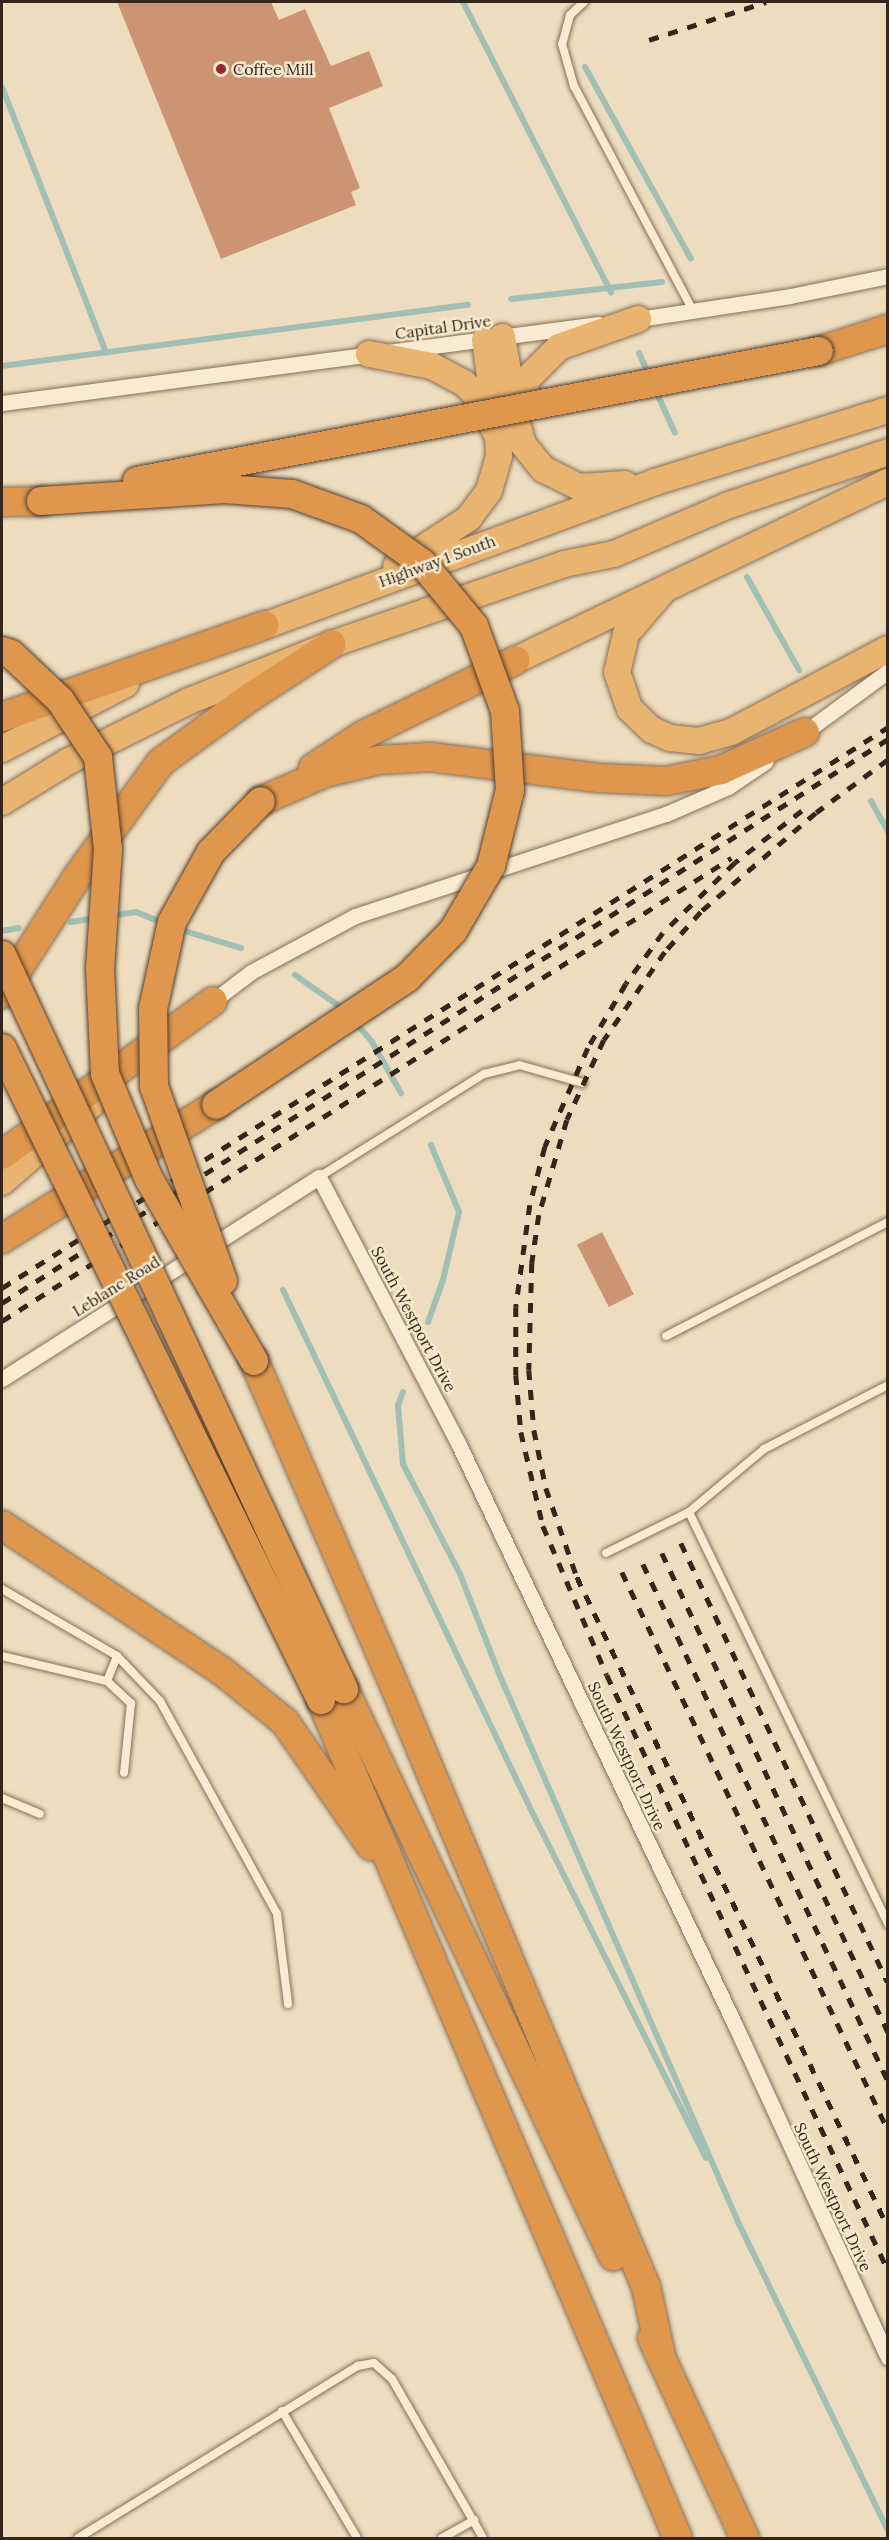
<!DOCTYPE html>
<html>
<head>
<meta charset="utf-8">
<style>
	body { margin:0 }
	#map { position:relative; width:889px; height:2540px; overflow:hidden; background:#edddbe; font-family:Lora,serif }
	div>[style] { position:absolute }
	[style*='--x'] { left:calc(var(--x)*1px); top:calc(var(--y)*1px); width:calc(var(--w)*1px); rotate:calc(var(--a)*1deg) }
	.stream>* { height:6px; margin:-3px; padding:0 3px; transform-origin:3px; border-radius:3px; background:#a1bfb5 }
	.building>* { inset:0; background:#cc9473; transform-origin:0 0 }
	.roads { filter:drop-shadow(0 0 2px #856d57) drop-shadow(0 0 2px #856d57) }
	.service>* { height:8px; margin:-4px; padding:0 4px; transform-origin:4px; border-radius:4px; background:#f8ebd1 }
	.minor>* { height:15px; margin:-7.5px; padding:0 7.5px; transform-origin:7.5px; border-radius:7.5px; background:#f8ebd1 }
	.trunk>* { height:26px; margin:-13px; padding:0 13px; transform-origin:13px; border-radius:13px; background:#e8b470 }
	.motorway>* { height:28px; margin:-14px; padding:0 14px; transform-origin:14px; border-radius:14px; background:#de974d }
	.rail>* { height:4.5px; margin-top:-2.25px; transform-origin:0; background:repeating-linear-gradient(90deg,#35261c 0 10px,transparent 0 20px) }
	.bridges { filter:drop-shadow(0 0 2px #533c2b) drop-shadow(0 0 2px #533c2b) }
	.motorway-bridge>* { height:28px; margin:-14px; padding:0 14px; transform-origin:14px; border-radius:14px; background:#de974d }
	.dots>* { width:16px; height:16px; translate:-50% -50%; box-sizing:border-box; border:3px solid #f5e8cd; border-radius:50% }
	span { translate:-50% -50%; white-space:nowrap; text-align:center; line-height:1.15; -webkit-text-stroke:5px #f5e8cd; paint-order:stroke }
	.poi-label { font-size:16px; color:#35261c }
	.left { translate:0 -50%; text-align:left }
	.street-label { font-size:16px; color:#35261c }
	.frame { position:absolute; inset:0; border:3px solid #35261c; pointer-events:none }
</style>
</head>
<body>
<div id="map">
	<div class="stream">
		<div style="--x:463;--y:2;--w:326;--a:63"></div>
		<div style="--x:585;--y:67;--w:219;--a:61.1"></div>
		<div style="--x:2;--y:87;--w:285;--a:68.6"></div>
		<div style="--x:511;--y:299;--w:152;--a:-6.4"></div>
		<div style="--x:639;--y:353;--w:24;--a:66"></div>
		<div style="--x:2;--y:366;--w:470;--a:-7.5"></div>
		<div style="--x:655;--y:389;--w:48;--a:65.6"></div>
		<div style="--x:747;--y:577;--w:107;--a:60.8"></div>
		<div style="--x:871;--y:801;--w:35;--a:61"></div>
		<div style="--x:110;--y:916;--w:26;--a:-9"></div>
		<div style="--x:136;--y:912;--w:29;--a:22"></div>
		<div style="--x:71;--y:922;--w:26;--a:-9"></div>
		<div style="--x:178;--y:929;--w:66;--a:16.8"></div>
		<div style="--x:2;--y:931;--w:17;--a:-10"></div>
		<div style="--x:295;--y:975;--w:62;--a:35.2"></div>
		<div style="--x:354;--y:1021;--w:28;--a:49"></div>
		<div style="--x:372;--y:1042;--w:59;--a:60.4"></div>
		<div style="--x:283;--y:1290;--w:578;--a:64.5"></div>
		<div style="--x:532;--y:1812;--w:387;--a:63.3"></div>
		<div style="--x:428;--y:1322;--w:45;--a:-70.3"></div>
		<div style="--x:443;--y:1280;--w:70;--a:-76.8"></div>
		<div style="--x:459;--y:1212;--w:73;--a:-112.7"></div>
		<div style="--x:403;--y:1392;--w:14;--a:111"></div>
		<div style="--x:398;--y:1405;--w:59;--a:85.2"></div>
		<div style="--x:403;--y:1464;--w:124;--a:62.6"></div>
		<div style="--x:460;--y:1574;--w:110;--a:68.6"></div>
		<div style="--x:500;--y:1676;--w:598;--a:66.44"></div>
		<div style="--x:739;--y:2224;--w:341;--a:64.1"></div>
	</div>
	<div class="building">
		<div style="clip-path:polygon(117px 2px,271px 2px,279px 20px,305px 9px,331px 66px,369px 51px,383px 86px,329px 108px,360px 188px,351px 192px,356px 205px,221px 259px)"></div>
		<div style="left:602px;top:1232px;width:70px;height:28px;rotate:63deg"></div>
	</div>
	<div class="roads">
		<div class="service">
			<div style="--x:584;--y:2;--w:19;--a:137"></div>
			<div style="--x:570;--y:15;--w:30;--a:105"></div>
			<div style="--x:562;--y:44;--w:44;--a:74.1"></div>
			<div style="--x:574;--y:86;--w:255;--a:62.1"></div>
			<div style="--x:319;--y:1177;--w:195;--a:-32"></div>
			<div style="--x:484;--y:1074;--w:36;--a:-14"></div>
			<div style="--x:519;--y:1065;--w:66;--a:15.7"></div>
			<div style="--x:666;--y:1336;--w:250;--a:-27.2"></div>
			<div style="--x:689;--y:1512;--w:458;--a:64.2"></div>
			<div style="--x:606;--y:1553;--w:93;--a:-26.3"></div>
			<div style="--x:689;--y:1512;--w:98;--a:-40"></div>
			<div style="--x:764;--y:1449;--w:140;--a:-27.3"></div>
			<div style="--x:2;--y:1589;--w:133;--a:30.2"></div>
			<div style="--x:117;--y:1656;--w:62;--a:46.3"></div>
			<div style="--x:160;--y:1701;--w:243;--a:61.2"></div>
			<div style="--x:277;--y:1914;--w:91;--a:83"></div>
			<div style="--x:2;--y:1656;--w:108;--a:13.4"></div>
			<div style="--x:107;--y:1681;--w:33;--a:43"></div>
			<div style="--x:131;--y:1703;--w:70;--a:95.7"></div>
			<div style="--x:107;--y:1681;--w:27;--a:-68"></div>
			<div style="--x:2;--y:1798;--w:41;--a:22.8"></div>
			<div style="--x:282;--y:2411;--w:147;--a:59.4"></div>
			<div style="--x:78;--y:2538;--w:329;--a:-31.6"></div>
			<div style="--x:358;--y:2366;--w:16;--a:-11"></div>
			<div style="--x:374;--y:2363;--w:24;--a:42"></div>
			<div style="--x:392;--y:2379;--w:183;--a:60.2"></div>
			<div style="--x:442;--y:2538;--w:37;--a:-29"></div>
		</div>
		<div class="minor">
			<div style="--x:632;--y:320;--w:160;--a:-8.6"></div>
			<div style="--x:790;--y:296;--w:100;--a:-11.5"></div>
			<div style="--x:2;--y:403;--w:602;--a:-7.54"></div>
			<div style="--x:801;--y:735;--w:108;--a:-36.3"></div>
			<div style="--x:213;--y:1001;--w:48;--a:-37.3"></div>
			<div style="--x:251;--y:972;--w:118;--a:-28.3"></div>
			<div style="--x:355;--y:916;--w:327;--a:-18.2"></div>
			<div style="--x:666;--y:814;--w:68;--a:-23.5"></div>
			<div style="--x:728;--y:787;--w:45;--a:-34"></div>
			<div style="--x:2;--y:1379;--w:376;--a:-32.5"></div>
			<div style="--x:319;--y:1177;--w:302;--a:62.4"></div>
			<div style="--x:459;--y:1445;--w:642;--a:64.55"></div>
			<div style="--x:735;--y:2025;--w:366;--a:65.3"></div>
		</div>
		<div class="trunk">
			<div style="--x:502;--y:337;--w:74;--a:79.9"></div>
			<div style="--x:485;--y:340;--w:81;--a:82.2"></div>
			<div style="--x:369;--y:354;--w:64;--a:10.8"></div>
			<div style="--x:432;--y:366;--w:36;--a:28"></div>
			<div style="--x:464;--y:383;--w:20;--a:45"></div>
			<div style="--x:478;--y:397;--w:45;--a:63.4"></div>
			<div style="--x:498;--y:437;--w:19;--a:87"></div>
			<div style="--x:499;--y:456;--w:36;--a:106"></div>
			<div style="--x:489;--y:491;--w:34;--a:127"></div>
			<div style="--x:469;--y:518;--w:87;--a:146.7"></div>
			<div style="--x:625;--y:484;--w:46;--a:176.3"></div>
			<div style="--x:579;--y:487;--w:40;--a:-153.4"></div>
			<div style="--x:543;--y:469;--w:32;--a:-129"></div>
			<div style="--x:523;--y:444;--w:22;--a:-106"></div>
			<div style="--x:517;--y:423;--w:17;--a:-87"></div>
			<div style="--x:518;--y:406;--w:30;--a:-70"></div>
			<div style="--x:528;--y:378;--w:44;--a:-45"></div>
			<div style="--x:559;--y:347;--w:84;--a:-19.5"></div>
			<div style="--x:662;--y:592;--w:55;--a:130.6"></div>
			<div style="--x:626;--y:634;--w:39;--a:103"></div>
			<div style="--x:617;--y:672;--w:39;--a:71"></div>
			<div style="--x:630;--y:709;--w:30;--a:44"></div>
			<div style="--x:652;--y:730;--w:20;--a:24"></div>
			<div style="--x:670;--y:738;--w:29;--a:6"></div>
			<div style="--x:699;--y:741;--w:33;--a:-16"></div>
			<div style="--x:731;--y:732;--w:178;--a:-27.9"></div>
			<div style="--x:245;--y:633;--w:437;--a:-20.2"></div>
			<div style="--x:655;--y:482;--w:244;--a:-17.2"></div>
			<div style="--x:516;--y:660;--w:412;--a:-25.6"></div>
			<div style="--x:2;--y:749;--w:140;--a:-27.7"></div>
			<div style="--x:2;--y:802;--w:76;--a:-31.6"></div>
			<div style="--x:67;--y:762;--w:136;--a:-26.6"></div>
			<div style="--x:189;--y:701;--w:154;--a:-21.7"></div>
			<div style="--x:332;--y:644;--w:245;--a:-19"></div>
			<div style="--x:564;--y:564;--w:51;--a:-11.3"></div>
			<div style="--x:614;--y:554;--w:125;--a:-23.1"></div>
			<div style="--x:729;--y:505;--w:168;--a:-18.4"></div>
			<div style="--x:2;--y:1182;--w:119;--a:-40.9"></div>
		</div>
		<div class="motorway">
			<div style="--x:819;--y:351;--w:72;--a:-17.7"></div>
			<div style="--x:2;--y:502;--w:39;--a:-1"></div>
			<div style="--x:2;--y:717;--w:278;--a:-19.3"></div>
			<div style="--x:313;--y:768;--w:60;--a:-33.4"></div>
			<div style="--x:363;--y:735;--w:170;--a:-26.1"></div>
			<div style="--x:261;--y:801;--w:70;--a:-23.6"></div>
			<div style="--x:325;--y:773;--w:56;--a:-13.5"></div>
			<div style="--x:379;--y:760;--w:51;--a:-3.4"></div>
			<div style="--x:430;--y:757;--w:170;--a:7.1"></div>
			<div style="--x:599;--y:778;--w:67;--a:2.6"></div>
			<div style="--x:666;--y:781;--w:56;--a:-11.3"></div>
			<div style="--x:721;--y:770;--w:92;--a:-24.3"></div>
			<div style="--x:2;--y:994;--w:139;--a:-57.3"></div>
			<div style="--x:77;--y:877;--w:142;--a:-53.9"></div>
			<div style="--x:161;--y:762;--w:112;--a:-36"></div>
			<div style="--x:252;--y:696;--w:95;--a:-33"></div>
			<div style="--x:2;--y:1155;--w:261;--a:-36.1"></div>
			<div style="--x:2;--y:1239;--w:252;--a:-32.1"></div>
			<div style="--x:254;--y:1361;--w:335;--a:66.6"></div>
			<div style="--x:387;--y:1668;--w:671;--a:67.29"></div>
			<div style="--x:646;--y:2287;--w:71;--a:77.7"></div>
			<div style="--x:2;--y:1525;--w:264;--a:33.6"></div>
			<div style="--x:222;--y:1671;--w:81;--a:39"></div>
			<div style="--x:285;--y:1722;--w:151;--a:55.3"></div>
			<div style="--x:344;--y:1689;--w:628;--a:64.62"></div>
			<div style="--x:321;--y:1700;--w:911;--a:66.93"></div>
			<div style="--x:652;--y:2338;--w:221;--a:65.1"></div>
		</div>
	</div>
	<div class="rail">
		<div style="--x:649;--y:40;--w:123;--a:-18"></div>
		<div style="--x:888;--y:760;--w:89;--a:143.6"></div>
		<div style="--x:816;--y:813;--w:152;--a:139.3"></div>
		<div style="--x:701;--y:912;--w:54;--a:132"></div>
		<div style="--x:665;--y:952;--w:107;--a:124.7"></div>
		<div style="--x:604;--y:1040;--w:88;--a:114.8"></div>
		<div style="--x:567;--y:1120;--w:99;--a:106.4"></div>
		<div style="--x:539;--y:1215;--w:49;--a:98.3"></div>
		<div style="--x:532;--y:1263;--w:107;--a:91.6"></div>
		<div style="--x:529;--y:1370;--w:60;--a:85.2"></div>
		<div style="--x:534;--y:1430;--w:59;--a:78.3"></div>
		<div style="--x:546;--y:1488;--w:94;--a:70.8"></div>
		<div style="--x:577;--y:1577;--w:721;--a:64.43"></div>
		<div style="--x:802;--y:811;--w:85;--a:142.2"></div>
		<div style="--x:735;--y:863;--w:100;--a:135.8"></div>
		<div style="--x:663;--y:933;--w:63;--a:126"></div>
		<div style="--x:626;--y:984;--w:74;--a:120.7"></div>
		<div style="--x:588;--y:1048;--w:108;--a:113.5"></div>
		<div style="--x:545;--y:1147;--w:60;--a:104.5"></div>
		<div style="--x:530;--y:1205;--w:103;--a:97.8"></div>
		<div style="--x:516;--y:1307;--w:68;--a:90"></div>
		<div style="--x:516;--y:1375;--w:57;--a:85"></div>
		<div style="--x:521;--y:1432;--w:97;--a:76.8"></div>
		<div style="--x:543;--y:1526;--w:162;--a:66.8"></div>
		<div style="--x:607;--y:1675;--w:658;--a:64.72"></div>
		<div style="--x:2;--y:1288;--w:1049;--a:-32.34"></div>
		<div style="--x:2;--y:1303;--w:1050;--a:-32.48"></div>
		<div style="--x:2;--y:1321;--w:864;--a:-32.42"></div>
		<div style="--x:681;--y:1543;--w:485;--a:64.8"></div>
		<div style="--x:662;--y:1553;--w:530;--a:64.74"></div>
		<div style="--x:643;--y:1564;--w:572;--a:64.64"></div>
		<div style="--x:622;--y:1572;--w:618;--a:64.51"></div>
	</div>
	<div class="bridges">
		<div class="motorway-bridge">
			<div style="--x:137;--y:481;--w:694;--a:-10.79"></div>
			<div style="--x:41;--y:501;--w:184;--a:-3.7"></div>
			<div style="--x:225;--y:489;--w:67;--a:4.3"></div>
			<div style="--x:292;--y:494;--w:73;--a:19.9"></div>
			<div style="--x:361;--y:519;--w:75;--a:35.8"></div>
			<div style="--x:422;--y:563;--w:82;--a:50.5"></div>
			<div style="--x:474;--y:626;--w:90;--a:70"></div>
			<div style="--x:505;--y:711;--w:79;--a:86.4"></div>
			<div style="--x:510;--y:790;--w:78;--a:104"></div>
			<div style="--x:491;--y:866;--w:75;--a:120.3"></div>
			<div style="--x:453;--y:931;--w:66;--a:134.4"></div>
			<div style="--x:407;--y:978;--w:229;--a:146.4"></div>
			<div style="--x:2;--y:651;--w:9;--a:18"></div>
			<div style="--x:11;--y:654;--w:67;--a:43.2"></div>
			<div style="--x:60;--y:700;--w:69;--a:56.3"></div>
			<div style="--x:98;--y:757;--w:93;--a:83.8"></div>
			<div style="--x:108;--y:849;--w:119;--a:93.8"></div>
			<div style="--x:100;--y:968;--w:106;--a:87.3"></div>
			<div style="--x:105;--y:1074;--w:114;--a:67.3"></div>
			<div style="--x:149;--y:1179;--w:210;--a:60"></div>
			<div style="--x:2;--y:955;--w:810;--a:65.02"></div>
			<div style="--x:2;--y:1048;--w:726;--a:63.93"></div>
			<div style="--x:223;--y:1281;--w:207;--a:-109.5"></div>
			<div style="--x:154;--y:1086;--w:77;--a:-90.7"></div>
			<div style="--x:153;--y:1009;--w:89;--a:-77.7"></div>
			<div style="--x:172;--y:922;--w:80;--a:-60.9"></div>
			<div style="--x:211;--y:852;--w:71;--a:-45.6"></div>
		</div>
	</div>
	<div class="dots">
		<div style="left:221px;top:69px;background:#94272d"></div>
	</div>
	<div class="poi-label">
		<span class="left" style="left:233px;top:69px">Coffee Mill</span>
	</div>
	<div class="street-label">
		<span style="left:443px;top:327px;rotate:-8deg">Capital Drive</span>
		<span style="left:437px;top:561px;rotate:-20deg">Highway 1 South</span>
		<span style="left:116px;top:1286px;rotate:-32deg">Leblanc Road</span>
		<span style="left:414px;top:1319px;rotate:62deg">South Westport Drive</span>
		<span style="left:627px;top:1756px;rotate:65deg">South Westport Drive</span>
		<span style="left:833px;top:2197px;rotate:65deg">South Westport Drive</span>
	</div>
	<div class="frame"></div>
</div>
</body>
</html>
